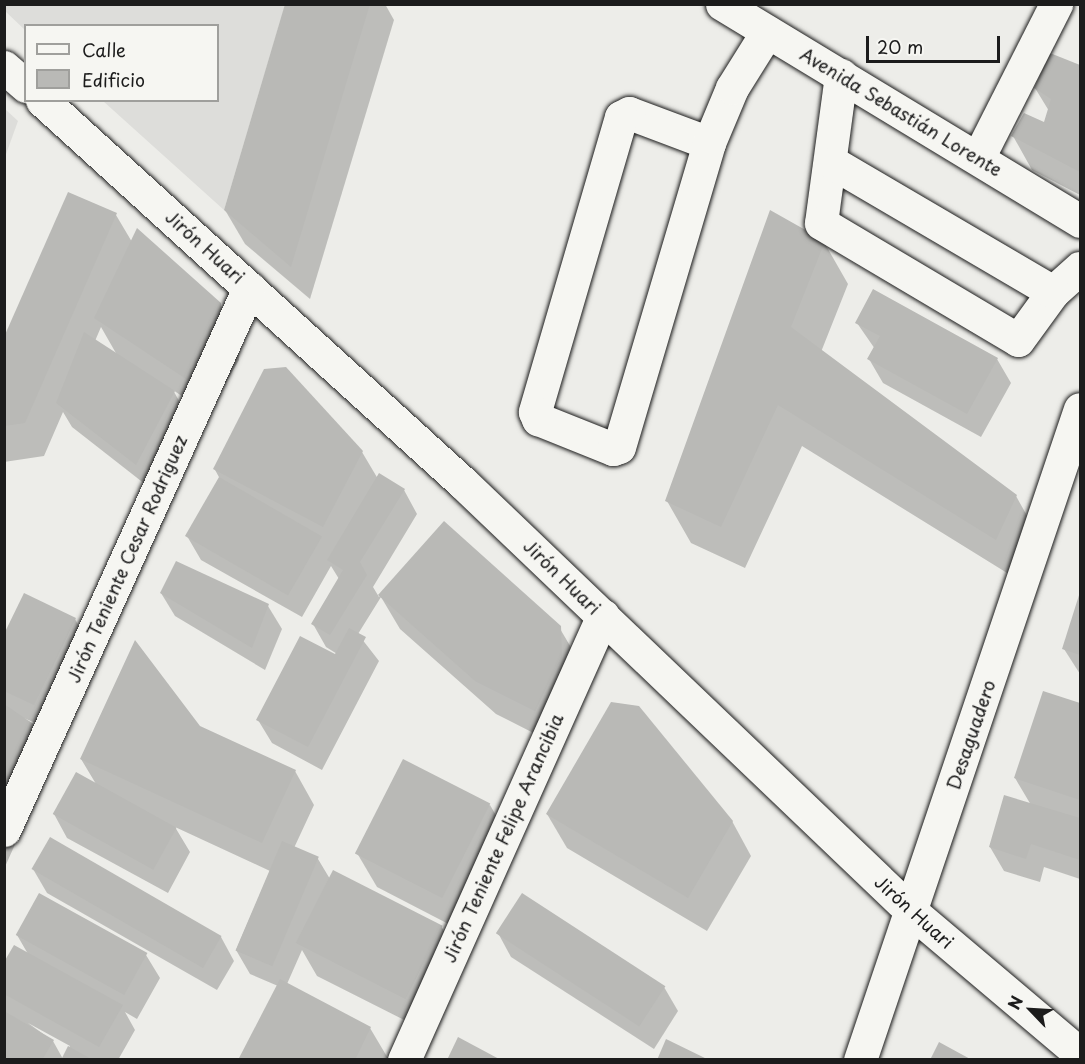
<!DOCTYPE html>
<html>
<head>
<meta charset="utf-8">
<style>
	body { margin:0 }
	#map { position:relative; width:1085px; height:1064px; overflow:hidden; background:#edede9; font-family:"Playpen Sans",sans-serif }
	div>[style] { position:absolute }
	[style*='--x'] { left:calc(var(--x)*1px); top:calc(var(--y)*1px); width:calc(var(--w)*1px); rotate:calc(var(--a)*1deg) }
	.built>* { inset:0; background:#ddddda }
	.shadow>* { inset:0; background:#0003 }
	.building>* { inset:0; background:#b9b9b6; transform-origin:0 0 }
	.roads { filter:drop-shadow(0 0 2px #1c1c1c) drop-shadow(0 0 2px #1c1c1c) }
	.minor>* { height:33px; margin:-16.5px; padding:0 16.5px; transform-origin:16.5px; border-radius:16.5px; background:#f6f6f2 }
	.major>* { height:33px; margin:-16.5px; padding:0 16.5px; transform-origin:16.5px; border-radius:16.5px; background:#f6f6f2 }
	span { translate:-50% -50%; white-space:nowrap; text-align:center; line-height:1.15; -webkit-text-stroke:4.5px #f6f6f2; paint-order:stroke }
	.street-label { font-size:18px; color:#1c1c1c }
	.frame { position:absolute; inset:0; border:6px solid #1c1c1c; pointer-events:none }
	.legend { position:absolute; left:24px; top:24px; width:195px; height:78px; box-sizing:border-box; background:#f6f6f2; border:2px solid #9f9f9c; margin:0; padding:8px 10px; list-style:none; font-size:18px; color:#1c1c1c }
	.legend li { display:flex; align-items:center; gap:12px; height:30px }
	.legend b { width:30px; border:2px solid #9f9f9c }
	.north { position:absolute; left:1001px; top:980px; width:60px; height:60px; -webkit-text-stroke:4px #f6f6f2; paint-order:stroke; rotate:295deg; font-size:16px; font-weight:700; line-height:24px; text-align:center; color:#1c1c1c }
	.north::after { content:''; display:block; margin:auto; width:21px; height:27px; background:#1c1c1c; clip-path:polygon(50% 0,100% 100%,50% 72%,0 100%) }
	.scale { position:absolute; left:866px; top:36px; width:134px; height:27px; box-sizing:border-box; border:3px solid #1c1c1c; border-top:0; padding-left:8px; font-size:18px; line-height:21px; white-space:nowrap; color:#1c1c1c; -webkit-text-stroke:4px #f6f6f2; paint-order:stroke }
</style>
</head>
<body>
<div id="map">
	<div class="built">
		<div style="clip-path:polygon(4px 5px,285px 5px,224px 210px,103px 101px,218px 100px,218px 26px,26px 26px,25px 30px,5px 11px)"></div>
		<div style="clip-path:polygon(5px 109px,18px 121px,5px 157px)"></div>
	</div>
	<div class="shadow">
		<div style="clip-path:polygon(286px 4px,385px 4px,394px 20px,310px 299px,245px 244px,225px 210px)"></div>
		<div style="clip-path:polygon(1051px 55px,1080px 66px,1080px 195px,1032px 170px,1013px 136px,1045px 124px,1049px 111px,1035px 88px)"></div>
		<div style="clip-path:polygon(evenodd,69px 194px,116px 215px,132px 242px,220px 304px,240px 338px,239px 360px,208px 414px,173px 390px,187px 415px,150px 488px,72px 427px,63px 412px,44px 456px,4px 462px,4px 341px,69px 194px,101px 327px,117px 355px,95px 341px,101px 327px)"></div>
		<div style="clip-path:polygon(824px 242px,848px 284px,821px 352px,1016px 496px,1040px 539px,1020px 581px,802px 446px,745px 568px,691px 543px,667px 501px)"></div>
		<div style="clip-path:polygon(874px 291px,997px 359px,1011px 383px,981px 437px,883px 383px,869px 359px,875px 349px,857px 323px)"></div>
		<div style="clip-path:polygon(362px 452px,378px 479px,404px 490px,417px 514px,373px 587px,379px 597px,444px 523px,559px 627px,579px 661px,555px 744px,496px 714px,400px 629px,381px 597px,358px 634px,379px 661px,322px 770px,272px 743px,258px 720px,342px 657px,326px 647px,313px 624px,339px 579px,331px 566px,302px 617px,201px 560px,187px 536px,220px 479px,214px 468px)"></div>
		<div style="clip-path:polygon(161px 593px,268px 606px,282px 629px,265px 670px,175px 616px)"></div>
		<div style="clip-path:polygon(1080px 596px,1080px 674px,1064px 649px)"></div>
		<div style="clip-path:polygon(75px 619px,88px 643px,48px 728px,21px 717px,53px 760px,4px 869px,4px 637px)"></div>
		<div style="clip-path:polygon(1044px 693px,1080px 705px,1080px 879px,1044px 867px,1040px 882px,1004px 871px,990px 847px,1031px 805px,1015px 778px)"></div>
		<div style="clip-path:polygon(199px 727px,295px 771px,314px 805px,294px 848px,318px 859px,330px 879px,441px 926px,461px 960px,426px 1031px,317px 976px,302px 950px,287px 984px,370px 1028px,389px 1060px,240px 1060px,278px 986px,250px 974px,236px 950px,270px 871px,175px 827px,190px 852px,168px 893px,67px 838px,54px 814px,96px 784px,81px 759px)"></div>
		<div style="clip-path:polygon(490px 805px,509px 838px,462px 931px,377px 887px,357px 853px)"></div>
		<div style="clip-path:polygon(547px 814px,732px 821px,751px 856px,707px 931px,567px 848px)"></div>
		<div style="clip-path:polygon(33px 869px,221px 937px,234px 961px,217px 990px,47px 893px)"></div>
		<div style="clip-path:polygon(498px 933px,664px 987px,678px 1011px,654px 1049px,511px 957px)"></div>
		<div style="clip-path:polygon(evenodd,17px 935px,146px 955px,160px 978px,137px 1019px,125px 1012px,135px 1030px,118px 1060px,4px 1060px,4px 965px,28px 954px,17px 935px,28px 1023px,70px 1046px,63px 1059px,53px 1041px,28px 1023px)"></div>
	</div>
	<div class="building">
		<div style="clip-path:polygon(285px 4px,370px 4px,291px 267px,224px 210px)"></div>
		<div style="clip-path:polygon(1050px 53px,1080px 65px,1080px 172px,1011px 136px,1024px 113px,1044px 122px,1051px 99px,1034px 88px)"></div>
		<div style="clip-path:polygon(68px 192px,117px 213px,25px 423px,4px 426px,4px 337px)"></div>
		<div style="clip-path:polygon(770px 210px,825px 241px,791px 327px,1017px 495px,996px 540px,778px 405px,721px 527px,665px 501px)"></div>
		<div style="clip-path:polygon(137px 228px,221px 303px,221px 325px,189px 381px,94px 318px)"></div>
		<div style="clip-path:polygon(873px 289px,998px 358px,967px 414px,867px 359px,880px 336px,855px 323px)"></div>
		<div style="clip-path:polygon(84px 332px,175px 391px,136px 465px,56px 403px)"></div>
		<div style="clip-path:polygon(286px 367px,363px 451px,323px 527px,213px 469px,264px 369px)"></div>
		<div style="clip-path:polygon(379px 473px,405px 489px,360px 562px,367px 575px,330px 635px,311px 624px,343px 570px,327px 560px)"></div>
		<div style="left:219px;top:477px;width:119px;height:68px;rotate:30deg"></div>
		<div style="clip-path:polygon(444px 521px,561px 626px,562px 657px,535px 711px,475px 681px,378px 595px)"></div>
		<div style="clip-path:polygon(176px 561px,269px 604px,252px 648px,160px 593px)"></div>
		<div style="clip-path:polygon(1080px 592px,1080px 655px,1062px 649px)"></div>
		<div style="clip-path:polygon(24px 593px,76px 618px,34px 705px,4px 691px,4px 634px)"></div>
		<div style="clip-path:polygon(349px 628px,366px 637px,308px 747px,256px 720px,300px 636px,335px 654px)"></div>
		<div style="clip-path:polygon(135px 640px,200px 726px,296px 770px,262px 843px,80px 759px)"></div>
		<div style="clip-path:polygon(1043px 691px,1080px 703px,1080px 800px,1014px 778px)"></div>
		<div style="clip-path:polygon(611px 702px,639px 706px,733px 821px,688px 898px,546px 814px)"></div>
		<div style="clip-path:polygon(4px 704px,35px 725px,4px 793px)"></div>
		<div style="left:403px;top:759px;width:98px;height:106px;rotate:27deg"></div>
		<div style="left:76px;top:772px;width:115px;height:48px;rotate:29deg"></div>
		<div style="clip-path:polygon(1004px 795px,1080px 818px,1080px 860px,1031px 844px,1026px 859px,989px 847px)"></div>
		<div style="left:50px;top:837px;width:198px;height:37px;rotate:30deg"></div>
		<div style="left:282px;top:841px;width:40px;height:119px;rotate:23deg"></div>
		<div style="left:333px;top:870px;width:123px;height:82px;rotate:27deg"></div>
		<div style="left:39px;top:893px;width:124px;height:48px;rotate:29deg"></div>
		<div style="left:522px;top:893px;width:171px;height:48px;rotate:33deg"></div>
		<div style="clip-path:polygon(14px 945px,123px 1005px,99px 1047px,4px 994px,4px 962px)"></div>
		<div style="clip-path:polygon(280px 979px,371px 1027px,355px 1060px,238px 1060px)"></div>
		<div style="clip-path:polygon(4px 1011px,54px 1040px,42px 1060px,4px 1060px)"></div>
		<div style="clip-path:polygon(458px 1037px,501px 1060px,447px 1060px)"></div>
		<div style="clip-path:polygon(666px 1039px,709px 1060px,657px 1060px)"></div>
		<div style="clip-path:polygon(939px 1042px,972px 1060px,930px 1060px)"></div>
		<div style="clip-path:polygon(68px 1046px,93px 1060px,61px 1060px)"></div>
	</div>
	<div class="roads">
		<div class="minor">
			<div style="--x:4;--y:67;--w:29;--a:41"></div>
			<div style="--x:841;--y:75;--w:149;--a:97.7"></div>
			<div style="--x:821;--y:223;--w:229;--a:30.7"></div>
			<div style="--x:1018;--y:340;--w:59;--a:-53.9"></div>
			<div style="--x:1053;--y:292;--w:36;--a:-42"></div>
			<div style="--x:42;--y:100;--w:568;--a:42.29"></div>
			<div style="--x:462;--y:482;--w:622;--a:43.7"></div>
			<div style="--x:912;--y:912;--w:220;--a:40.2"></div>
			<div style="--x:709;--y:143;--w:85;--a:-159.4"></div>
			<div style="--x:629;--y:113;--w:9;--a:153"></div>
			<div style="--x:621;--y:117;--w:307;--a:106.3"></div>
			<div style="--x:535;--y:412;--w:8;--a:67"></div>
			<div style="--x:538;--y:419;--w:81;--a:21.8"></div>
			<div style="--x:613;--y:449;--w:6;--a:-18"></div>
			<div style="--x:619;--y:447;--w:317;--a:-73.5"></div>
			<div style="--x:709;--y:143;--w:60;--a:-67.3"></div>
			<div style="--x:732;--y:88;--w:66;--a:-58"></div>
			<div style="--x:978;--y:158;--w:173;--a:-63.1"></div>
			<div style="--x:833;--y:163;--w:255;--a:30.4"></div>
			<div style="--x:4;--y:830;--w:595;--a:-65.68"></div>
			<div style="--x:404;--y:1060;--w:487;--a:-65.9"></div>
			<div style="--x:860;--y:1060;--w:687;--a:-71.33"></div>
		</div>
		<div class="major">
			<div style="--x:722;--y:4;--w:419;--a:31.2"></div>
		</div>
	</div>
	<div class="street-label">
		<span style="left:901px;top:112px;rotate:31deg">Avenida Sebastián Lorente</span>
		<span style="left:205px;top:247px;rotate:42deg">Jirón Huari</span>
		<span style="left:127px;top:559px;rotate:-66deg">Jirón Teniente Cesar Rodriguez</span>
		<span style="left:562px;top:577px;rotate:44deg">Jirón Huari</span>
		<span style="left:971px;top:735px;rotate:-71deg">Desaguadero</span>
		<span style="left:503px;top:838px;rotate:-66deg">Jirón Teniente Felipe Arancibia</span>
		<span style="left:914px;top:912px;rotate:42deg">Jirón Huari</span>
	</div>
	<div class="frame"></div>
	<ul class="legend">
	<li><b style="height:8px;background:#f6f6f2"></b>Calle</li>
	<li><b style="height:16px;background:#b9b9b6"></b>Edificio</li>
	</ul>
	<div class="north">N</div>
	<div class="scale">20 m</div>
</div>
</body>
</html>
